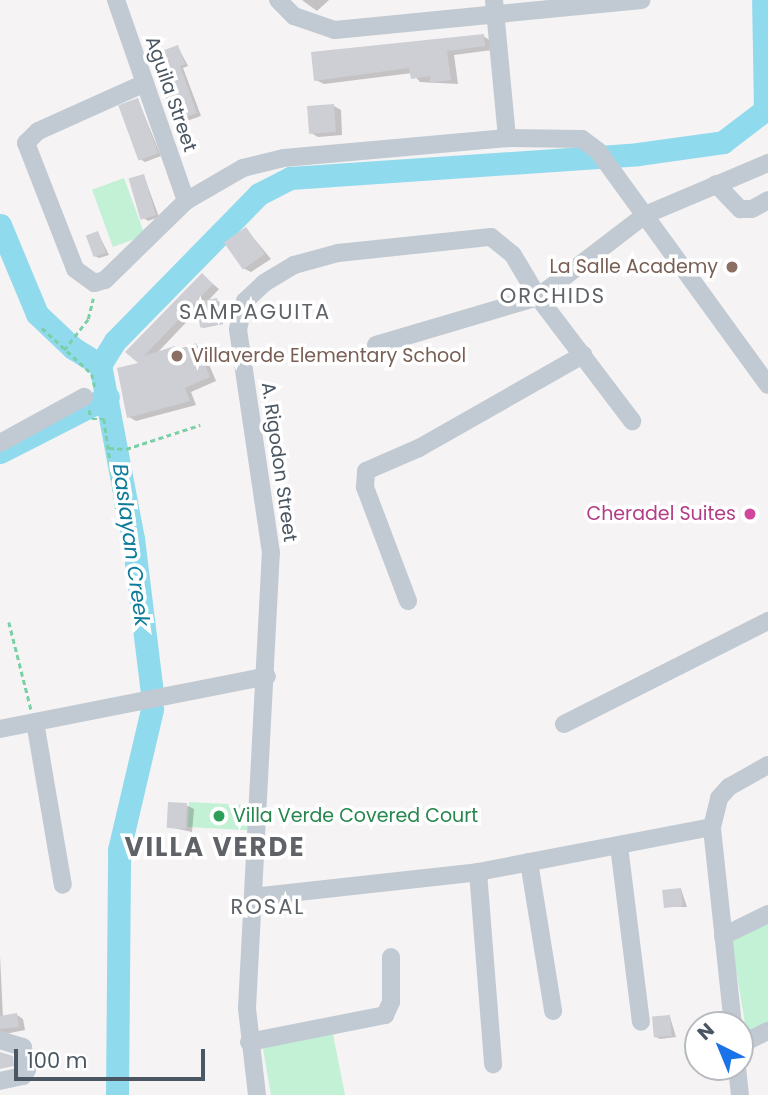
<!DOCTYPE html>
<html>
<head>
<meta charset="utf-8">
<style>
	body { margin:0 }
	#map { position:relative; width:768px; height:1095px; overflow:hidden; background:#f5f3f3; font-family:Poppins,sans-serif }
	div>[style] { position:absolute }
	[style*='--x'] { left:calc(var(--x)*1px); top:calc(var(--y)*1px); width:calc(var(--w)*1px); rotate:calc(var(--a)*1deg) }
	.green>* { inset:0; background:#c3f1d5; transform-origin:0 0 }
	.shadow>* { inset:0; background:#0003 }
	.river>* { height:23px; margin:-11.5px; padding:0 11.5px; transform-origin:11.5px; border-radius:11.5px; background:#90daee }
	.building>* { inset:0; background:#cdcfd5; transform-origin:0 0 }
	.path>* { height:2.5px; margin-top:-1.25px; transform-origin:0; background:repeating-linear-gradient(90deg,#7ad0a6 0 5px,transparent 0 8.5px) }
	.minor>* { height:18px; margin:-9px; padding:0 9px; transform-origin:9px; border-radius:9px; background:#c1cad2 }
	.dots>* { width:19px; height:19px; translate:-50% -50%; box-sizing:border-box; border:4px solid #fff; border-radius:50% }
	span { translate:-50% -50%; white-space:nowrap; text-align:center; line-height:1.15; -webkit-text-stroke:7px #fff; paint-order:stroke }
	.street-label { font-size:19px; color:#4a5661 }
	.education-label { font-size:19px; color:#785e54 }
	.right { translate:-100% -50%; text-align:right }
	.left { translate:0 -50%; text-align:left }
	.hotel-label { font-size:19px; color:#b23c85 }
	.leisure-label { font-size:19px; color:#27864d }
	.neighbourhood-label { font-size:21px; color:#5f6368; letter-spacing:2px }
	.water-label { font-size:21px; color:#0c7c9b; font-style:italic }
	.district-label { font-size:26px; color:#5f6368; font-weight:700; letter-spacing:2px }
	.north { position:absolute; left:684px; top:1011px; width:70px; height:70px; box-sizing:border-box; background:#fff; border:2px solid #b7bbc0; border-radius:50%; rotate:317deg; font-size:19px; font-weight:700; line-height:28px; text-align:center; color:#4a5661 }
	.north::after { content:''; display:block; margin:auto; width:24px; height:32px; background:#1a73e8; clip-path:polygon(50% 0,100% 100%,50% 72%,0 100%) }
	.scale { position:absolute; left:14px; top:1049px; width:191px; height:32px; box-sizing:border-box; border:4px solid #4a5661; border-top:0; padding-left:9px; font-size:21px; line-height:24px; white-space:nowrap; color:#4a5661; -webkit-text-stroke:5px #fff; paint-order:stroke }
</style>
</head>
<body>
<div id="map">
	<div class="green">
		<div style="left:124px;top:178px;width:61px;height:34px;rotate:70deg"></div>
		<div style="left:189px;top:802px;width:61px;height:25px;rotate:3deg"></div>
		<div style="clip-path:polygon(768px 922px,768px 1024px,747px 1035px,731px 940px)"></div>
		<div style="clip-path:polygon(333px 1034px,345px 1095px,271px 1095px,262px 1043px)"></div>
	</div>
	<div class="shadow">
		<div style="clip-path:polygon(302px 0,329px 0,317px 11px)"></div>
		<div style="clip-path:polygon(483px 36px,491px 41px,492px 50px,454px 55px,458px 84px,420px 82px,412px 73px,324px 84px,316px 80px)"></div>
		<div style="clip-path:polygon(178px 47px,188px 66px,183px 68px,201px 116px,181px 123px,177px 120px)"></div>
		<div style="clip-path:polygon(138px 100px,161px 156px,145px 162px,140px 159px)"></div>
		<div style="clip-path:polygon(334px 106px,341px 110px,342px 135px,318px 137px,311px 133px)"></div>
		<div style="clip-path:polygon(144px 176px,159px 217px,148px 221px,144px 218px)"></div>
		<div style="clip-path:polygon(246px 229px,271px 259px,251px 272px,243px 268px)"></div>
		<div style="clip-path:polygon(98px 233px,109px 255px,99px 258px,95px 256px)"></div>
		<div style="clip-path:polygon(202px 275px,219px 289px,207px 302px,219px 301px,223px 324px,203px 328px,198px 310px,157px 353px,196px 345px,203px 350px,216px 381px,191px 392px,196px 405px,136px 421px,129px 417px,141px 364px,128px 352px)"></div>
		<div style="clip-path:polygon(186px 805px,194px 809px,192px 832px,169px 827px)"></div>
		<div style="clip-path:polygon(681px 889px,687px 907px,666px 907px)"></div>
		<div style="clip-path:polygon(0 955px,3px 1018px,17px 1015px,23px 1019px,25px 1030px,0 1035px)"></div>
		<div style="clip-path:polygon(670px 1017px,676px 1037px,660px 1039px,656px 1037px)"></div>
	</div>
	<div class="river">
		<div style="--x:0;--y:225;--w:96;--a:67.4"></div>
		<div style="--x:37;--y:314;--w:50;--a:43.4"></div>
		<div style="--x:73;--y:348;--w:32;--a:32"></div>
		<div style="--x:0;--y:452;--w:121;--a:-27"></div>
		<div style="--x:152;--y:693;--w:155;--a:-97"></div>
		<div style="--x:133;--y:539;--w:177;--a:-100.7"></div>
		<div style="--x:100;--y:365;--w:28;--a:-58"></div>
		<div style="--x:115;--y:341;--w:206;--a:-45.6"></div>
		<div style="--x:259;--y:194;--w:35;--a:-27"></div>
		<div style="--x:290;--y:178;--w:349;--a:-3.9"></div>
		<div style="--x:638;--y:154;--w:86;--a:-8"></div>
		<div style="--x:723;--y:142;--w:53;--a:-37.3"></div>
		<div style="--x:765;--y:110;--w:110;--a:-91"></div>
		<div style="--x:117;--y:1095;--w:245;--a:-89.5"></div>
		<div style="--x:119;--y:850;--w:145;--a:-76.8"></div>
	</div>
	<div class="building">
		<div style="clip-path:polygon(484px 34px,485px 46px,447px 51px,451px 80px,430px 83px,430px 76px,411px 79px,409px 68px,314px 81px,311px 52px)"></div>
		<div style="clip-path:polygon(178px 45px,185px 64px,180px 66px,197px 113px,176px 121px,148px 56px)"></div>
		<div style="left:138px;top:98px;width:59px;height:21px;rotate:70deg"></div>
		<div style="left:334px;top:104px;width:28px;height:27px;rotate:86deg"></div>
		<div style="left:144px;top:174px;width:43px;height:16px;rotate:74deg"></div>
		<div style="left:246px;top:227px;width:33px;height:27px;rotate:55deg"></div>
		<div style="left:98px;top:231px;width:23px;height:13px;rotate:70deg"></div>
		<div style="clip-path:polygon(202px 273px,213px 284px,144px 356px,175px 346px,176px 352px,196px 343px,210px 377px,185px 388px,190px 401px,127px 418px,117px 368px,138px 363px,125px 352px)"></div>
		<div style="left:217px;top:298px;width:26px;height:22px;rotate:79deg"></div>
		<div style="left:168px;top:802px;width:19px;height:26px;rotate:3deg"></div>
		<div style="left:681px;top:888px;width:18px;height:19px;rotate:84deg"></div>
		<div style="clip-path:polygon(17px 1013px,19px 1027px,0 1029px,0 1016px)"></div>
		<div style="left:670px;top:1015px;width:21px;height:18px;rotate:85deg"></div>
		<div style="clip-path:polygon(0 1052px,13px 1056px,14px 1066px,0 1069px)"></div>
	</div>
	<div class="path">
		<div style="--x:42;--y:328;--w:68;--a:42.6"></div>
		<div style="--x:92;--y:374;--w:13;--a:77"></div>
		<div style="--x:64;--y:350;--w:39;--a:-52"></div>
		<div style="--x:88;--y:319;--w:21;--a:-76"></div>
		<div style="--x:89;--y:410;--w:9;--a:72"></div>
		<div style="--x:92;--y:419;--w:12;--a:0"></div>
		<div style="--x:104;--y:419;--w:91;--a:81.8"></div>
		<div style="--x:109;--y:448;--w:17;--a:3"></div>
		<div style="--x:126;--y:449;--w:78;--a:-18"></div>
		<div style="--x:9;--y:622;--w:90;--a:75.8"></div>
	</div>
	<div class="minor">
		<div style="--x:116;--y:0;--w:213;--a:70.8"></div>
		<div style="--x:278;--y:0;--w:23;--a:45"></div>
		<div style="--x:294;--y:16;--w:43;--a:18.9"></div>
		<div style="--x:335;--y:30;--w:308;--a:-5.6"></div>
		<div style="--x:494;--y:0;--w:139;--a:84.6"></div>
		<div style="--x:507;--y:138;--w:75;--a:0.8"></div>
		<div style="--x:582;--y:139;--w:20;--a:37"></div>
		<div style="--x:598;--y:151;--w:289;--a:54"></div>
		<div style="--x:145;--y:83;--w:117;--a:155.8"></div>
		<div style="--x:38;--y:131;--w:17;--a:135"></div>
		<div style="--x:26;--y:143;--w:135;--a:68.7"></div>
		<div style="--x:75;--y:269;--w:24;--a:36"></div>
		<div style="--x:94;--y:283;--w:11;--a:-15"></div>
		<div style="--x:105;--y:280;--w:113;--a:-44.3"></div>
		<div style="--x:186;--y:201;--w:66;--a:-30.1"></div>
		<div style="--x:243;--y:168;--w:42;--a:-13.7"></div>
		<div style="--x:284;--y:158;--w:224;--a:-5.1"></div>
		<div style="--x:716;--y:184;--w:35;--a:46"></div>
		<div style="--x:740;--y:209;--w:12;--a:0"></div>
		<div style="--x:752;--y:209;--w:18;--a:-29"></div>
		<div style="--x:376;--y:345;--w:169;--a:-16.5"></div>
		<div style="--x:538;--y:297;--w:135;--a:-37.5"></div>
		<div style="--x:645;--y:215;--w:134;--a:-22.9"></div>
		<div style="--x:0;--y:443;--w:96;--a:-28.7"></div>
		<div style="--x:408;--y:601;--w:122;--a:-110.7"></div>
		<div style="--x:365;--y:487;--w:16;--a:-86"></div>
		<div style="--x:366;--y:471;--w:58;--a:-23.5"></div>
		<div style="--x:419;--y:448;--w:189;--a:-29.6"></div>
		<div style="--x:35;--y:722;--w:165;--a:80.3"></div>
		<div style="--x:564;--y:724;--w:229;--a:-26.8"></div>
		<div style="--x:0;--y:729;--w:272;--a:-11.2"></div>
		<div style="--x:619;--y:846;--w:177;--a:82.9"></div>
		<div style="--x:529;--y:862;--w:151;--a:80.8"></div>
		<div style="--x:478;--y:872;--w:193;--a:85.5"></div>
		<div style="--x:253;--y:897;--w:226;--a:-6.3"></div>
		<div style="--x:478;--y:872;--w:238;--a:-10.9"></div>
		<div style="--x:723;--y:936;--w:50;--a:-26.1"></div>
		<div style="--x:733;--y:1025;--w:199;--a:-96.1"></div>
		<div style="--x:712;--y:827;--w:30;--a:-76"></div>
		<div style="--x:719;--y:798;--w:15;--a:-48"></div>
		<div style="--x:729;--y:787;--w:45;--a:-29.4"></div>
		<div style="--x:0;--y:1040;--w:24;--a:17"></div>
		<div style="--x:23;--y:1047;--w:23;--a:80"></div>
		<div style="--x:27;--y:1070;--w:7;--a:124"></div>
		<div style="--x:23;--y:1076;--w:24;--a:168"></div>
		<div style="--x:249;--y:1042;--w:139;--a:-11.2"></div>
		<div style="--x:385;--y:1015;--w:14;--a:-65"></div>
		<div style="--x:391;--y:1002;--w:45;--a:-90"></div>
		<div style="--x:740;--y:1045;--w:31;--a:-27"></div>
		<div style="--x:737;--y:1067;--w:28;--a:84"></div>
		<div style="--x:257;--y:1095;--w:88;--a:-96.6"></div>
		<div style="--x:247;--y:1008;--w:456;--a:-87"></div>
		<div style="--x:271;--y:553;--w:226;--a:-98.4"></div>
		<div style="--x:238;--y:329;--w:29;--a:-76"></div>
		<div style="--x:245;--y:301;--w:26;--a:-43"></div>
		<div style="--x:264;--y:283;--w:35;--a:-31"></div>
		<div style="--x:294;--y:265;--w:46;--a:-15.3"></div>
		<div style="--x:338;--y:253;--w:154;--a:-6"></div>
		<div style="--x:491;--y:237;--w:28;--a:39"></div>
		<div style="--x:513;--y:255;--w:49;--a:59.2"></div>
		<div style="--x:538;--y:297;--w:156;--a:52.8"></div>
	</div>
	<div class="dots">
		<div style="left:732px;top:267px;background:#8d6e63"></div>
		<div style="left:177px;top:356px;background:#8d6e63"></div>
		<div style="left:750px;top:514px;background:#d1479c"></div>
		<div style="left:219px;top:816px;background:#2e9e5b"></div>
	</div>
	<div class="street-label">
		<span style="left:171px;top:94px;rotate:71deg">Aguila Street</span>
		<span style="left:279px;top:462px;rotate:82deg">A. Rigodon Street</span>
	</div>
	<div class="education-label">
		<span class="right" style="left:718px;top:267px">La Salle Academy</span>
		<span class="left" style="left:191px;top:356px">Villaverde Elementary School</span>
	</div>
	<div class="hotel-label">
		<span class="right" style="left:736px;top:514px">Cheradel Suites</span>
	</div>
	<div class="leisure-label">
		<span class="left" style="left:233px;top:816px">Villa Verde Covered Court</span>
	</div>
	<div class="neighbourhood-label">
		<span style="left:553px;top:296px">ORCHIDS</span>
		<span style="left:255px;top:312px">SAMPAGUITA</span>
		<span style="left:268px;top:907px">ROSAL</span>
	</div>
	<div class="water-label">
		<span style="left:131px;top:545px;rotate:82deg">Baslayan Creek</span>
	</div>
	<div class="district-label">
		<span style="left:215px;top:848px">VILLA VERDE</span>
	</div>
	<div class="north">N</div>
	<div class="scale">100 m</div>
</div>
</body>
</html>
